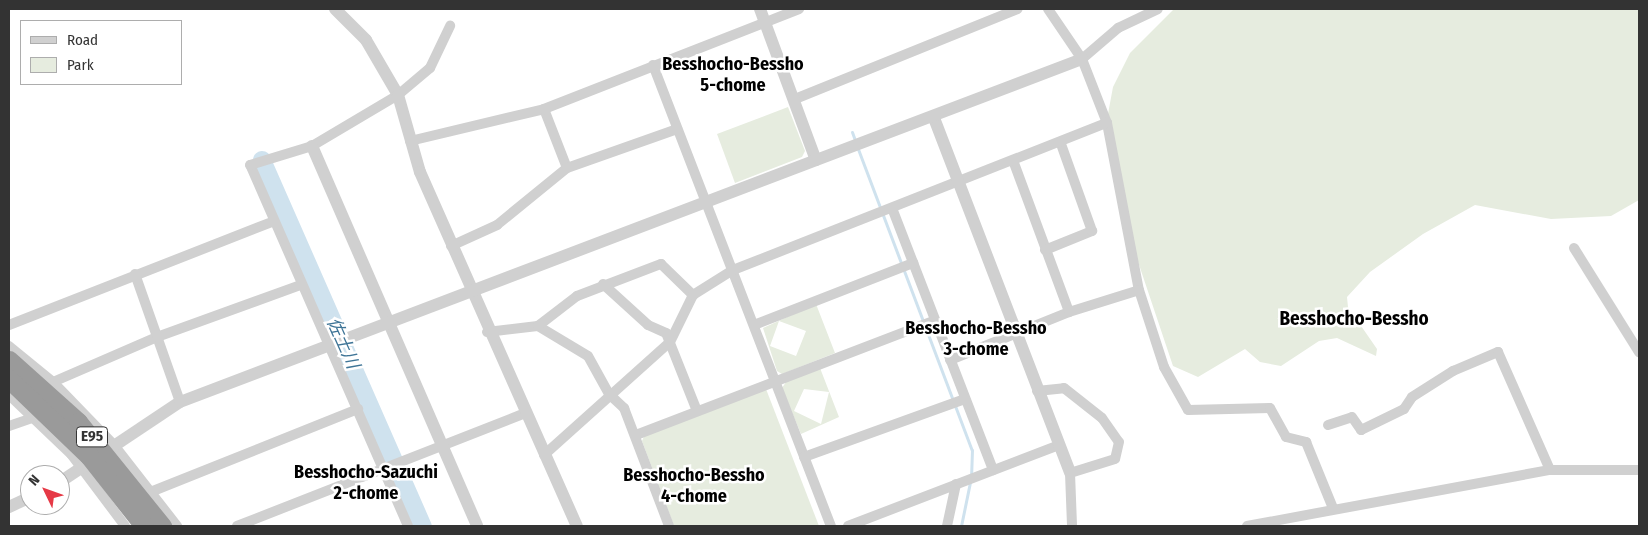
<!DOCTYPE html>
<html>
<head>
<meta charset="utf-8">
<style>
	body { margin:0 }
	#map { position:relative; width:1648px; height:535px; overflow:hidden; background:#fff; font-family:"Fira Sans Condensed","Noto Sans JP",sans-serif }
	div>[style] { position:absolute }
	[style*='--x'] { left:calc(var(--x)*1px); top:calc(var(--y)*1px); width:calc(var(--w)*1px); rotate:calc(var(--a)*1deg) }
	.green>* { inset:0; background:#e6ecdf }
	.stream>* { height:3px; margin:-1.5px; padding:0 1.5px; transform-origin:1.5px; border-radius:1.5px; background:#cfe2ee }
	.river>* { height:18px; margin:-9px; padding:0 9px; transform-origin:9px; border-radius:9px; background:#cfe2ee }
	.minor>* { height:10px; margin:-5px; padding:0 5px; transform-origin:5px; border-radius:5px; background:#d0d0d0 }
	.tertiary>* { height:12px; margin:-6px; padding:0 6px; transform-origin:6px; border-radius:6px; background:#d0d0d0 }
	.motorway-bridge>* { height:19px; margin:-9.5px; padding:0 9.5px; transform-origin:9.5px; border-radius:9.5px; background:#9a9a9a }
	span { translate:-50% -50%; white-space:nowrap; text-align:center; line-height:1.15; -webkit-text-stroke:5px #fff; paint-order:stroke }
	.shield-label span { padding:1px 4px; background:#fff; border:1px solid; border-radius:4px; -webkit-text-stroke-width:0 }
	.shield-label { font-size:15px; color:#333; font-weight:700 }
	.neighbourhood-label { font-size:18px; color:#000; font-weight:700 }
	.water-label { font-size:18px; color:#3f7597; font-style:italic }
	.quarter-label { font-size:19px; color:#000; font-weight:700 }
	.frame { position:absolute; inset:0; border:10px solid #333; pointer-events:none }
	.legend { position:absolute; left:20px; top:20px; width:162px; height:65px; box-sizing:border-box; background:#fff; border:1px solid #adadad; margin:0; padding:6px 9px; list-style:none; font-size:15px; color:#333 }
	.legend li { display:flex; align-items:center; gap:10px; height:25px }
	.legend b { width:25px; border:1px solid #adadad }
	.north { position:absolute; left:20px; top:465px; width:50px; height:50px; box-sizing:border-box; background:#fff; border:1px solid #adadad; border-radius:50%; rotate:312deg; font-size:14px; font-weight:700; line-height:20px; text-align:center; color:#333 }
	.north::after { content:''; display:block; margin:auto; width:18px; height:22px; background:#e63946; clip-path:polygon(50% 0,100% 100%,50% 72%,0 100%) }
</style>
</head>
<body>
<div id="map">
	<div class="green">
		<div style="clip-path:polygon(1174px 9px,1639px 9px,1639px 200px,1611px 216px,1551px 219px,1475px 205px,1423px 234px,1370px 272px,1347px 297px,1348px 307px,1377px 349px,1376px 356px,1337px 338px,1319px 341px,1281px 366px,1260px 362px,1245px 349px,1198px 377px,1173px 366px,1122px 214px,1105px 130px,1113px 87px,1130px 53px)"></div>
		<div style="clip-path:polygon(788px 107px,805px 151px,802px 157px,735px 183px,717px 134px)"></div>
		<div style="clip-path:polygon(evenodd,816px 304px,835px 353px,782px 374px,777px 371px,763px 328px,816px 304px,779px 321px,806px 331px,796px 356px,770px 346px,779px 321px)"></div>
		<div style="clip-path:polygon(evenodd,820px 368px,839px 417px,801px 434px,782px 388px,786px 382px,820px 368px,804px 389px,829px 392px,821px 424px,794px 411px,804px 389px)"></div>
		<div style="clip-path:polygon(766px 389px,819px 526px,674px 526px,642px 441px,645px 434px)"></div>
	</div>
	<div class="stream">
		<div style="--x:852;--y:132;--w:12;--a:70"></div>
		<div style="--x:858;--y:149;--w:322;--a:69.3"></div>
		<div style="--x:972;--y:450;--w:26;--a:92"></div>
		<div style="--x:961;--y:526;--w:45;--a:-78.4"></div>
	</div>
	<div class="river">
		<div style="--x:262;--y:160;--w:400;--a:66.3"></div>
	</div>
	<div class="minor">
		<div style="--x:1048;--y:9;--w:60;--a:55.8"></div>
		<div style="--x:1082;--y:59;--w:69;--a:68.7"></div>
		<div style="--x:1107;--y:123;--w:170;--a:79.2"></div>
		<div style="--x:1139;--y:290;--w:81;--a:72"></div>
		<div style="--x:1164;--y:367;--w:49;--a:60.8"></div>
		<div style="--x:1188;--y:410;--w:82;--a:-1.4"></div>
		<div style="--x:1270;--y:408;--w:33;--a:61"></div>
		<div style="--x:1286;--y:437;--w:21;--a:14"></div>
		<div style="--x:1306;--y:442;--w:71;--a:67.8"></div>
		<div style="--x:1082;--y:59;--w:48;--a:-40.7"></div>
		<div style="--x:1118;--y:28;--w:44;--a:-25.4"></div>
		<div style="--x:653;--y:65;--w:494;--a:68.9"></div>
		<div style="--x:795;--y:99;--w:240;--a:-22"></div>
		<div style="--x:544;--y:109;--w:63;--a:68.7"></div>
		<div style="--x:410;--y:141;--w:138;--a:-13.4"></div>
		<div style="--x:544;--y:109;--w:274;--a:-21.4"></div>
		<div style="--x:1014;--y:163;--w:159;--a:69.7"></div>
		<div style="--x:892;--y:208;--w:281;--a:68.9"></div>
		<div style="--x:451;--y:246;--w:51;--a:-24.5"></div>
		<div style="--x:497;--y:225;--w:90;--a:-39.2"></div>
		<div style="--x:567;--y:168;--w:117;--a:-19.5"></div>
		<div style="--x:1574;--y:248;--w:123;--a:58"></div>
		<div style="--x:1045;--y:250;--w:51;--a:-22"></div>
		<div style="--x:1092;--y:231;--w:92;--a:-109.6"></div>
		<div style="--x:135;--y:274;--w:136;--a:70.6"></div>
		<div style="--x:603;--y:284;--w:61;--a:42.3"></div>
		<div style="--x:648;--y:325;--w:20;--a:24"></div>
		<div style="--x:666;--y:333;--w:84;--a:68.3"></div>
		<div style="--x:9;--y:325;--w:282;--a:-21.4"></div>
		<div style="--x:754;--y:325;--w:171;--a:-21.3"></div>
		<div style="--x:538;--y:326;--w:58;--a:31"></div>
		<div style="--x:588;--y:356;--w:43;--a:61.1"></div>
		<div style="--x:609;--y:394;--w:21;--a:43"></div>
		<div style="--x:624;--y:408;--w:126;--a:69.1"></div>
		<div style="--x:487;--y:332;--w:51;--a:-6.7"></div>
		<div style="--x:538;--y:326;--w:49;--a:-37.6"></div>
		<div style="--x:577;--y:296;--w:90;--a:-20.9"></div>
		<div style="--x:661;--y:264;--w:45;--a:44.1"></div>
		<div style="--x:9;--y:346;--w:57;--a:39.3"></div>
		<div style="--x:53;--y:382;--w:88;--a:45.9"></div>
		<div style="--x:114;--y:445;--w:103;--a:52.1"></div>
		<div style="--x:950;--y:360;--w:128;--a:-22"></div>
		<div style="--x:1069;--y:312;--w:73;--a:-17.4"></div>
		<div style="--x:53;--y:382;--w:113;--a:-23.4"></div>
		<div style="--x:157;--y:337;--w:153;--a:-19.9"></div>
		<div style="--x:1037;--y:391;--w:27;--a:-6"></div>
		<div style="--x:1064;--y:388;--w:48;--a:38.3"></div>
		<div style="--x:1102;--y:418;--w:29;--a:55"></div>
		<div style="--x:1119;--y:442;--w:17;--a:103"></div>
		<div style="--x:1115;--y:459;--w:47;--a:162.7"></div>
		<div style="--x:1070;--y:473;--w:53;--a:87.8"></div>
		<div style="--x:9;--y:395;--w:86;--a:43.6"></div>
		<div style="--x:71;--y:454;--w:90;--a:53.1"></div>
		<div style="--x:1328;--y:425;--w:25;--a:-18"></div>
		<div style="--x:1352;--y:417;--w:16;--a:55"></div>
		<div style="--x:1361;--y:430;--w:48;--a:-26"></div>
		<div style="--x:1404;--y:409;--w:14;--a:-56"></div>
		<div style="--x:1412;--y:397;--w:49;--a:-32.4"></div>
		<div style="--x:1453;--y:371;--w:49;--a:-22.9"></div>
		<div style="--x:1498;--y:352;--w:129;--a:66.2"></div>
		<div style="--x:9;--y:426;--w:28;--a:-19"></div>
		<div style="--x:636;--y:435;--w:320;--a:-21"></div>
		<div style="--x:544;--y:455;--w:169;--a:-41.9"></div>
		<div style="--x:670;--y:342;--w:52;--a:-63.9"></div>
		<div style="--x:693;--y:295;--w:47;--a:-32"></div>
		<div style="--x:733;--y:270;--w:402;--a:-21.5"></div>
		<div style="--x:804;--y:457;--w:171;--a:-19.8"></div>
		<div style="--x:153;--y:491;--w:221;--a:-21.8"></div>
		<div style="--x:237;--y:526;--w:309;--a:-21.4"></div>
		<div style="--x:408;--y:526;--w:394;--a:-113.6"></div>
		<div style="--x:250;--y:165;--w:65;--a:-17"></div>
		<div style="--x:312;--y:146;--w:100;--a:-30.7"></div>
		<div style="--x:398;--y:95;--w:42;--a:-40.2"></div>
		<div style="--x:430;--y:68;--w:47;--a:-64.5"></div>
		<div style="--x:848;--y:526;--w:223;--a:-21"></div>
		<div style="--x:947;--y:526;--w:43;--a:-77.9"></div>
		<div style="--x:1247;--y:526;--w:308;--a:-10.5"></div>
		<div style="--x:1550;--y:470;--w:89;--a:0"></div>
	</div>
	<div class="tertiary">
		<div style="--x:335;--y:9;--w:44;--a:45"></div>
		<div style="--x:366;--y:40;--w:64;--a:59.8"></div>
		<div style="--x:398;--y:95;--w:80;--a:74.1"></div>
		<div style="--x:420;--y:172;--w:387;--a:66.1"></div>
		<div style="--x:760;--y:9;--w:161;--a:69.7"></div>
		<div style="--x:934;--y:118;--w:380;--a:69"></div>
		<div style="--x:312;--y:146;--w:414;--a:66.5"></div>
		<div style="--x:60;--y:482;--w:144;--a:-33.7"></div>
		<div style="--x:180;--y:402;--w:965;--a:-20.82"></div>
		<div style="--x:9;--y:507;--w:23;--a:-25"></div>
	</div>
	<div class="motorway-bridge">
		<div style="--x:9;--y:360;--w:93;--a:41.9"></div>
		<div style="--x:78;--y:422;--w:134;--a:51.1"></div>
		<div style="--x:9;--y:379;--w:111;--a:43.9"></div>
		<div style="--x:89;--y:456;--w:89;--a:51.8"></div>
	</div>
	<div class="shield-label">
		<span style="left:92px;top:437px">E95</span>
	</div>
	<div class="neighbourhood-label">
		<span style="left:733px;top:75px">Besshocho-Bessho<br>5-chome</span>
		<span style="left:976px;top:339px">Besshocho-Bessho<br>3-chome</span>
		<span style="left:366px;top:483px">Besshocho-Sazuchi<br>2-chome</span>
		<span style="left:694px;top:486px">Besshocho-Bessho<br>4-chome</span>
	</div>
	<div class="water-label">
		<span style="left:343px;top:343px;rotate:66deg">佐土川</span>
	</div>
	<div class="quarter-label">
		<span style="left:1354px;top:319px">Besshocho-Bessho</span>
	</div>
	<div class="frame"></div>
	<ul class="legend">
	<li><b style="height:6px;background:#d0d0d0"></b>Road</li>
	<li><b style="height:14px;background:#e6ecdf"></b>Park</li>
	</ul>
	<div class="north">N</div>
</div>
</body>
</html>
